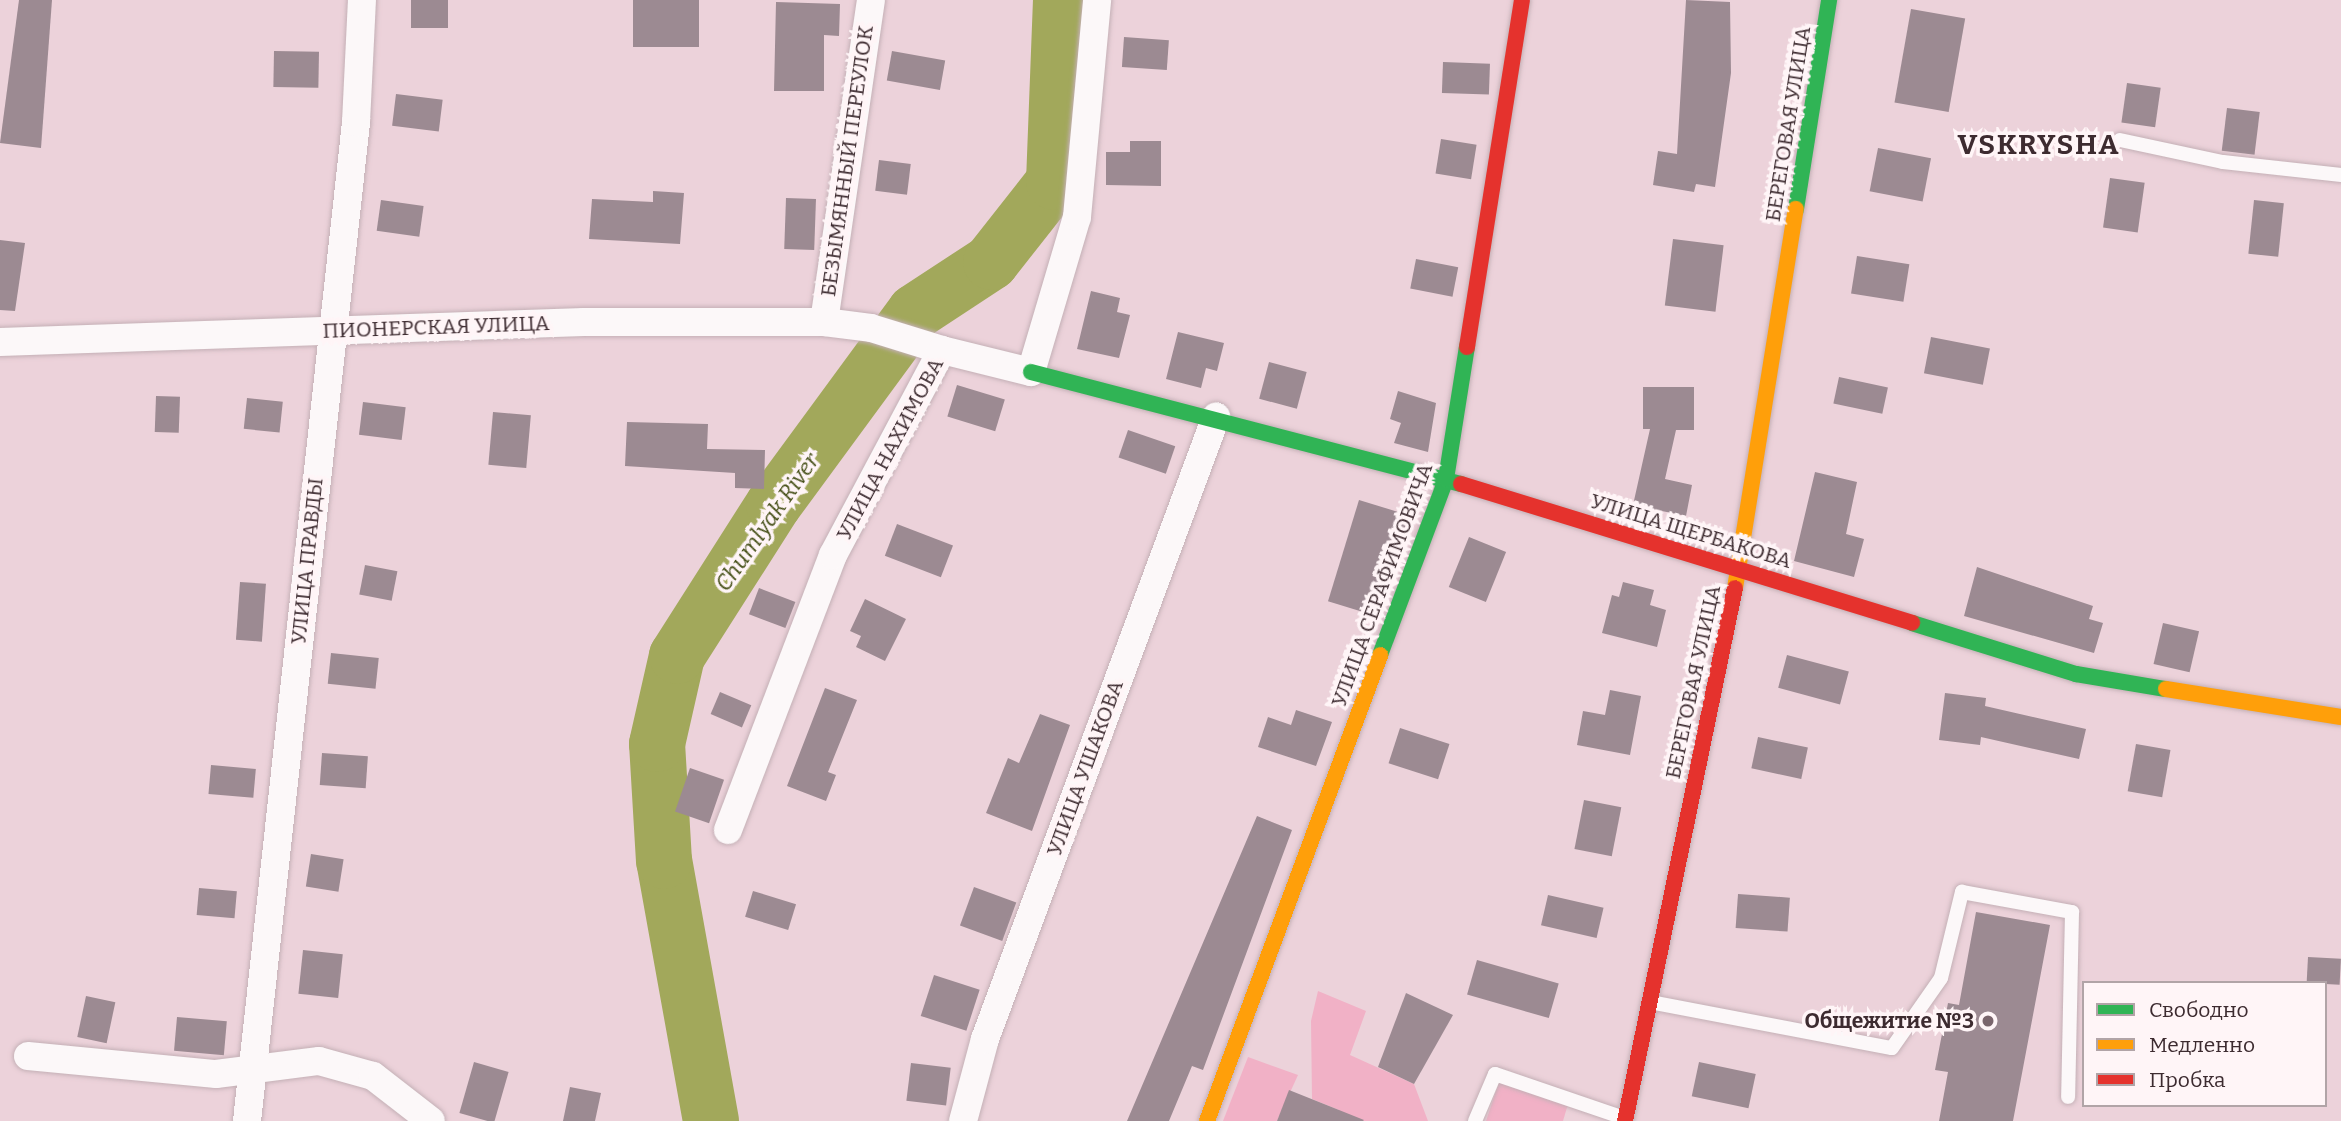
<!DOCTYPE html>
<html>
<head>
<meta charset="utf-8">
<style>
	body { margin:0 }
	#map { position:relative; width:2341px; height:1121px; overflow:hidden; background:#ecd2da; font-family:Bitter,serif }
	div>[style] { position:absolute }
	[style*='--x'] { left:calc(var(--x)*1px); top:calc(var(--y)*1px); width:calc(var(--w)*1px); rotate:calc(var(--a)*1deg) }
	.green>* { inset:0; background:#f1b1c6 }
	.river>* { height:56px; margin:-28px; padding:0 28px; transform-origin:28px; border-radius:28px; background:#a2a85b }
	.building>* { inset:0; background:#9c8a92; transform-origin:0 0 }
	.roads { filter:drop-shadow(0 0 2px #c4b0b6) drop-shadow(0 0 2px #c4b0b6) }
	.lane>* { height:14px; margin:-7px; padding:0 7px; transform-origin:7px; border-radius:7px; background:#fcf8f9 }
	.street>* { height:28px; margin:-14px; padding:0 14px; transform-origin:14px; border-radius:14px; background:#fcf8f9 }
	.fast>* { height:16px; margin:-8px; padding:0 8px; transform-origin:8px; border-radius:8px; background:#30b455 }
	.slow>* { height:16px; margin:-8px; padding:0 8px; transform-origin:8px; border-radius:8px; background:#ff9f0a }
	.jam>* { height:16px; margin:-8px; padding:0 8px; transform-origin:8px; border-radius:8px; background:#e5322d }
	.dots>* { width:19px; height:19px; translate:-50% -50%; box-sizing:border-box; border:4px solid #fff5f7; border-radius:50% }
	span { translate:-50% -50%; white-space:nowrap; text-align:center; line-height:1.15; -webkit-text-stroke:7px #fff5f7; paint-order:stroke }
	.street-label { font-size:21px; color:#3d2b30 }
	.poi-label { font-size:21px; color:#3d2b30; font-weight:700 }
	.right { translate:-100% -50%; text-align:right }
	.water-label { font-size:23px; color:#465018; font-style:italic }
	.district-label { font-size:28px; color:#3d2b30; font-weight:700; letter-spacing:2px }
	.legend { position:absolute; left:2082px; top:981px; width:245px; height:126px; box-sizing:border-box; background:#fff5f7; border:2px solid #b1a4a7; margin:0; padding:9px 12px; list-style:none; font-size:21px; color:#3d2b30 }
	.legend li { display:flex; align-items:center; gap:14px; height:35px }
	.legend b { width:35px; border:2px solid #b1a4a7 }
</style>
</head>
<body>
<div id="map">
	<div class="green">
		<div style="clip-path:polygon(1318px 991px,1366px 1011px,1350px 1055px,1414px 1084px,1428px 1121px,1335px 1121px,1339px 1110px,1312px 1099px,1311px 1021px)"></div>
		<div style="clip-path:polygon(1248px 1057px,1298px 1075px,1277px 1121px,1223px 1121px)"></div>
		<div style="clip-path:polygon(1499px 1082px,1568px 1104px,1563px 1121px,1486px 1121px)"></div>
	</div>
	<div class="river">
		<div style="--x:711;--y:1121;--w:264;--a:-100.2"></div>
		<div style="--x:664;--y:861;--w:117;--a:-93.4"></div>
		<div style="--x:657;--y:744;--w:90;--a:-77.2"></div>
		<div style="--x:677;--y:656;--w:180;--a:-57.5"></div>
		<div style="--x:774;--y:504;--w:238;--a:-53.7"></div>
		<div style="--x:915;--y:312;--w:91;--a:-33.3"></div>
		<div style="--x:991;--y:262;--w:102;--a:-51.8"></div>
		<div style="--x:1054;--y:182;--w:182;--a:-87.8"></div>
	</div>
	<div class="building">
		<div style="clip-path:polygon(19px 0,52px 0,41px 148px,0 143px)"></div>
		<div style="left:411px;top:0;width:37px;height:28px"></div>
		<div style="left:633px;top:0;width:66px;height:47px"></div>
		<div style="clip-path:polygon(1686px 0,1730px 2px,1731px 73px,1715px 187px,1696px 184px,1694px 192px,1653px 185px,1658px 151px,1677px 154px)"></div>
		<div style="clip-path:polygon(776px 2px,840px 4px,839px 36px,824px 35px,824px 91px,774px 91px)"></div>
		<div style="left:1911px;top:9px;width:55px;height:95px;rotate:10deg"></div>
		<div style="left:1124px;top:37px;width:45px;height:30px;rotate:4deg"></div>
		<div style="left:274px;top:51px;width:45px;height:36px;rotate:1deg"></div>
		<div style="left:892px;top:51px;width:54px;height:30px;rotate:10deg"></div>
		<div style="left:1443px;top:62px;width:47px;height:31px;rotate:2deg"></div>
		<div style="left:2127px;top:83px;width:34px;height:40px;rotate:8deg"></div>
		<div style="left:396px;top:94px;width:47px;height:32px;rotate:7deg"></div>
		<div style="left:2227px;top:108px;width:33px;height:43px;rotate:7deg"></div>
		<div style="left:1441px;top:139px;width:36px;height:35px;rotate:9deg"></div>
		<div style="clip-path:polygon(1130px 141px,1161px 141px,1161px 186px,1106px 185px,1106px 152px,1130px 152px)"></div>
		<div style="left:1878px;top:148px;width:54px;height:44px;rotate:11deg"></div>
		<div style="left:879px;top:160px;width:32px;height:31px;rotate:7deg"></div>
		<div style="left:2110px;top:178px;width:35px;height:50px;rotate:8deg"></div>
		<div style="clip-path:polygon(653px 191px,684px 193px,680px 244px,589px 239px,592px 199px,653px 202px)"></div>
		<div style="left:786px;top:198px;width:30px;height:51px;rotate:2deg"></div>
		<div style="left:381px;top:200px;width:43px;height:31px;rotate:8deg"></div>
		<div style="left:2254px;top:200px;width:30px;height:54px;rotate:6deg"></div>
		<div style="left:1673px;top:239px;width:51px;height:67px;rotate:7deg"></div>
		<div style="clip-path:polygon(0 240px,25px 243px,15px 311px,0 310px)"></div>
		<div style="left:1857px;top:256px;width:53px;height:38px;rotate:9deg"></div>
		<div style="left:1416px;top:259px;width:43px;height:30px;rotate:11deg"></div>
		<div style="clip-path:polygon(1091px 291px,1120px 298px,1117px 312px,1130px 315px,1119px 358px,1077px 349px)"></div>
		<div style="clip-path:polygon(1178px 332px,1224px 343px,1217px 371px,1206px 368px,1201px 388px,1166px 379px)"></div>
		<div style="left:1931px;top:337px;width:60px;height:37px;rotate:11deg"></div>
		<div style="left:1269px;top:362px;width:39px;height:38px;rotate:15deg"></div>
		<div style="left:1839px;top:377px;width:50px;height:27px;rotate:12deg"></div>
		<div style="left:957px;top:385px;width:50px;height:33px;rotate:17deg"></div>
		<div style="clip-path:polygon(1643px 387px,1694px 387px,1694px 430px,1676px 430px,1665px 479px,1692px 485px,1686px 516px,1633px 505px,1650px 429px,1643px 429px)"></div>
		<div style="clip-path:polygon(1398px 391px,1436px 403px,1428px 452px,1394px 443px,1401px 423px,1390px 419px)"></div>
		<div style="left:156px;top:396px;width:24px;height:36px;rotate:2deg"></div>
		<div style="left:247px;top:398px;width:36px;height:31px;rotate:6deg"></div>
		<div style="left:363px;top:402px;width:43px;height:33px;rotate:7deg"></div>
		<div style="left:493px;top:412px;width:38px;height:53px;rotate:5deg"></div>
		<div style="clip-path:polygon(627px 422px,708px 424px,707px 449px,765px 450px,764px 489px,735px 488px,735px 473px,625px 466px)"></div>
		<div style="left:1128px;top:430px;width:50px;height:29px;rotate:19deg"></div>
		<div style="clip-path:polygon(1815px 472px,1857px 482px,1846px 534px,1864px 539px,1854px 577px,1794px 561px)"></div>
		<div style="left:1359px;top:500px;width:52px;height:106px;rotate:17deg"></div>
		<div style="left:897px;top:524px;width:60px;height:34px;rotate:21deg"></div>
		<div style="left:1469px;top:537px;width:40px;height:54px;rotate:22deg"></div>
		<div style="left:365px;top:565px;width:33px;height:30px;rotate:11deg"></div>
		<div style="clip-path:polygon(1977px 567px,2093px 606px,2089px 619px,2103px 623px,2094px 653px,1964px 616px)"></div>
		<div style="left:240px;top:582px;width:26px;height:58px;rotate:4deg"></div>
		<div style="clip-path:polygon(1623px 582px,1654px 590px,1650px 605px,1666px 610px,1657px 647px,1602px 633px,1612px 595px,1619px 597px)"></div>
		<div style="left:759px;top:588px;width:39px;height:28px;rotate:21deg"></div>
		<div style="clip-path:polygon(865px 599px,906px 619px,885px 661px,856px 647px,861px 636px,850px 631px)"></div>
		<div style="left:2163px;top:623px;width:37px;height:42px;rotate:13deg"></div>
		<div style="left:331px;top:653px;width:48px;height:31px;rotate:6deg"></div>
		<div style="left:1787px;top:655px;width:64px;height:34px;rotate:15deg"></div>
		<div style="clip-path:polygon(825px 688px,857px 700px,828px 772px,836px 775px,826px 801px,787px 786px)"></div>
		<div style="clip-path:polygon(1610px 690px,1641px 696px,1630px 755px,1577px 745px,1583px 711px,1605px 715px)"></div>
		<div style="left:720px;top:692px;width:34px;height:24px;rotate:23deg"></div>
		<div style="clip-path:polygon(1945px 693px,1986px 698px,1985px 706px,2086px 729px,2079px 759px,1981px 737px,1980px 745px,1939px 740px)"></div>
		<div style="clip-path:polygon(1296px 710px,1332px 722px,1316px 766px,1258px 747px,1268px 717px,1291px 725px)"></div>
		<div style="clip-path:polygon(1040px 714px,1070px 725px,1032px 831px,986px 813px,1008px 758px,1019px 763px)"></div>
		<div style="left:1400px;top:728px;width:52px;height:37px;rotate:18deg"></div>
		<div style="left:1758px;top:737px;width:51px;height:32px;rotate:12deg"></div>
		<div style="left:2136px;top:744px;width:35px;height:48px;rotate:10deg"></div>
		<div style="left:322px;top:753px;width:46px;height:32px;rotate:4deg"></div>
		<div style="left:211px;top:765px;width:45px;height:29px;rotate:5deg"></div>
		<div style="left:690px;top:768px;width:36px;height:46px;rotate:19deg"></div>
		<div style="left:1584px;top:800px;width:38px;height:50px;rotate:11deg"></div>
		<div style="clip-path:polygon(1257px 816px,1292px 830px,1203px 1070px,1192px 1066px,1169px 1121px,1127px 1121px)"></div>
		<div style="left:311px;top:854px;width:33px;height:33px;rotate:9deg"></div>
		<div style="left:974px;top:887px;width:45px;height:41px;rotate:20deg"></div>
		<div style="left:199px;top:888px;width:38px;height:27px;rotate:5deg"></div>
		<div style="left:753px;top:891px;width:45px;height:27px;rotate:17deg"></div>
		<div style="left:1738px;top:894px;width:52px;height:34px;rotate:4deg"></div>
		<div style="left:1548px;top:895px;width:57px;height:31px;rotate:13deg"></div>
		<div style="clip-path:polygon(1976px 912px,2050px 925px,2013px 1121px,1939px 1121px,1948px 1072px,1935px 1070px,1948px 1003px,1959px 1005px)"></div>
		<div style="left:303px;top:950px;width:40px;height:44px;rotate:6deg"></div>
		<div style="left:2308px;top:957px;width:33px;height:26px;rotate:3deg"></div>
		<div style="left:1477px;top:960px;width:85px;height:36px;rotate:16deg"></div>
		<div style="left:934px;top:975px;width:48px;height:43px;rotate:18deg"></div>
		<div style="clip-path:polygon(1406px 993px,1453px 1015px,1414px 1084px,1378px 1067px)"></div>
		<div style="left:86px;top:996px;width:30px;height:42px;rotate:12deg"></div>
		<div style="left:177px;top:1017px;width:50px;height:34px;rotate:5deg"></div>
		<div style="left:474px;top:1062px;width:36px;height:53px;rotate:16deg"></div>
		<div style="left:1699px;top:1062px;width:58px;height:35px;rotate:12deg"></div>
		<div style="left:911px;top:1063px;width:40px;height:38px;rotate:7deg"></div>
		<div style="clip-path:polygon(570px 1087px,601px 1093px,595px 1121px,563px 1121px)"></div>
		<div style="clip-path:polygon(1289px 1090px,1364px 1120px,1363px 1121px,1277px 1121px)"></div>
	</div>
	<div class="roads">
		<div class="lane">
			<div style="--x:2120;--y:140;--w:105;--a:12.1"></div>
			<div style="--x:2223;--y:162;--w:119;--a:6.3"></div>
			<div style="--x:1650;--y:1002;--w:246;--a:10.8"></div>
			<div style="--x:1892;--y:1048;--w:85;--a:-55"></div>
			<div style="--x:1941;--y:978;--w:89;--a:-76.3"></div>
			<div style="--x:1962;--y:892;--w:112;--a:10.3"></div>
			<div style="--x:2072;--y:912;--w:185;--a:91.2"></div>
			<div style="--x:1475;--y:1121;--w:51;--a:-66.9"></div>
			<div style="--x:1495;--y:1074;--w:136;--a:18.8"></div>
		</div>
		<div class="street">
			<div style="--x:824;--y:322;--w:325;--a:-81.7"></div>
			<div style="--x:0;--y:342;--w:584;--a:-1.96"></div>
			<div style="--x:584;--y:322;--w:240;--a:0"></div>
			<div style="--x:824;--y:322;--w:47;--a:7.3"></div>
			<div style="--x:871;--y:328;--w:74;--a:17.2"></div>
			<div style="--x:728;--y:830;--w:294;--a:-69.1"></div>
			<div style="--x:833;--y:555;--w:232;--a:-62"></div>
			<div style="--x:942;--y:350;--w:92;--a:13.9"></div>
			<div style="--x:1031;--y:372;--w:162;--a:-73.5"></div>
			<div style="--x:1077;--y:217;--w:218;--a:-84.7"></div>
			<div style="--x:28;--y:1056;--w:189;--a:5.5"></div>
			<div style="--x:216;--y:1074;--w:104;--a:-7.2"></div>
			<div style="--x:319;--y:1061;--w:56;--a:15.5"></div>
			<div style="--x:373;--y:1076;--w:73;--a:37.8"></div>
			<div style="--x:247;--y:1121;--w:1005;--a:-83.77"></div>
			<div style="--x:356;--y:122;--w:122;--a:-87.2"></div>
			<div style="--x:963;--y:1121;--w:85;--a:-75"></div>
			<div style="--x:985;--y:1039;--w:664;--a:-69.63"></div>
		</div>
		<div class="fast">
			<div style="--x:1796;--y:209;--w:212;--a:-81"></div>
			<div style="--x:1031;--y:372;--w:444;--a:14.6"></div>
			<div style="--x:1912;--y:623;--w:172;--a:17.3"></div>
			<div style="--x:2076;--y:674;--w:91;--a:9.5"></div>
			<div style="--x:1380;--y:655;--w:188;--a:-69.4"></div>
			<div style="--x:1446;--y:479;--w:134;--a:-81"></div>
		</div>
		<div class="slow">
			<div style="--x:1735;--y:588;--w:384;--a:-80.9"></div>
			<div style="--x:2166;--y:689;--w:177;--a:9.1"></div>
			<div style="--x:1207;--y:1121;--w:497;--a:-69.6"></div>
		</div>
		<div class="jam">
			<div style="--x:1467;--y:347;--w:351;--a:-81"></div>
			<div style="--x:1461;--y:484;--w:472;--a:17.1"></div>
			<div style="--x:1625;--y:1121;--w:544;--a:-78.34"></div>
		</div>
	</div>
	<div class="dots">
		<div style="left:1988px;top:1021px;background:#7a656c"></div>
	</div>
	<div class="street-label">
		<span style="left:1788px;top:124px;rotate:-81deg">БЕРЕГОВАЯ УЛИЦА</span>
		<span style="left:847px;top:161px;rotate:-82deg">БЕЗЫМЯННЫЙ ПЕРЕУЛОК</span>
		<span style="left:436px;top:327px;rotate:-2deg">ПИОНЕРСКАЯ УЛИЦА</span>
		<span style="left:890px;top:449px;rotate:-62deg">УЛИЦА НАХИМОВА</span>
		<span style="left:1691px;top:531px;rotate:17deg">УЛИЦА ЩЕРБАКОВА</span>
		<span style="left:307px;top:561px;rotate:-84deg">УЛИЦА ПРАВДЫ</span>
		<span style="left:1382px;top:585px;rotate:-70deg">УЛИЦА СЕРАФИМОВИЧА</span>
		<span style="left:1693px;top:682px;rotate:-78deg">БЕРЕГОВАЯ УЛИЦА</span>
		<span style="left:1085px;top:768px;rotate:-70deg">УЛИЦА УШАКОВА</span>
	</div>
	<div class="poi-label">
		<span class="right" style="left:1974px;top:1021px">Общежитие №3</span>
	</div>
	<div class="water-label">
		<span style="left:767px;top:522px;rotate:-55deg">Chumlyak River</span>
	</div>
	<div class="district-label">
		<span style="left:2039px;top:145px">VSKRYSHA</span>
	</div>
	<ul class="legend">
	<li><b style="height:9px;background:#30b455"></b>Свободно</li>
	<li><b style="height:9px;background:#ff9f0a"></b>Медленно</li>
	<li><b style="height:9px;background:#e5322d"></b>Пробка</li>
	</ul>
</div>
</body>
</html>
